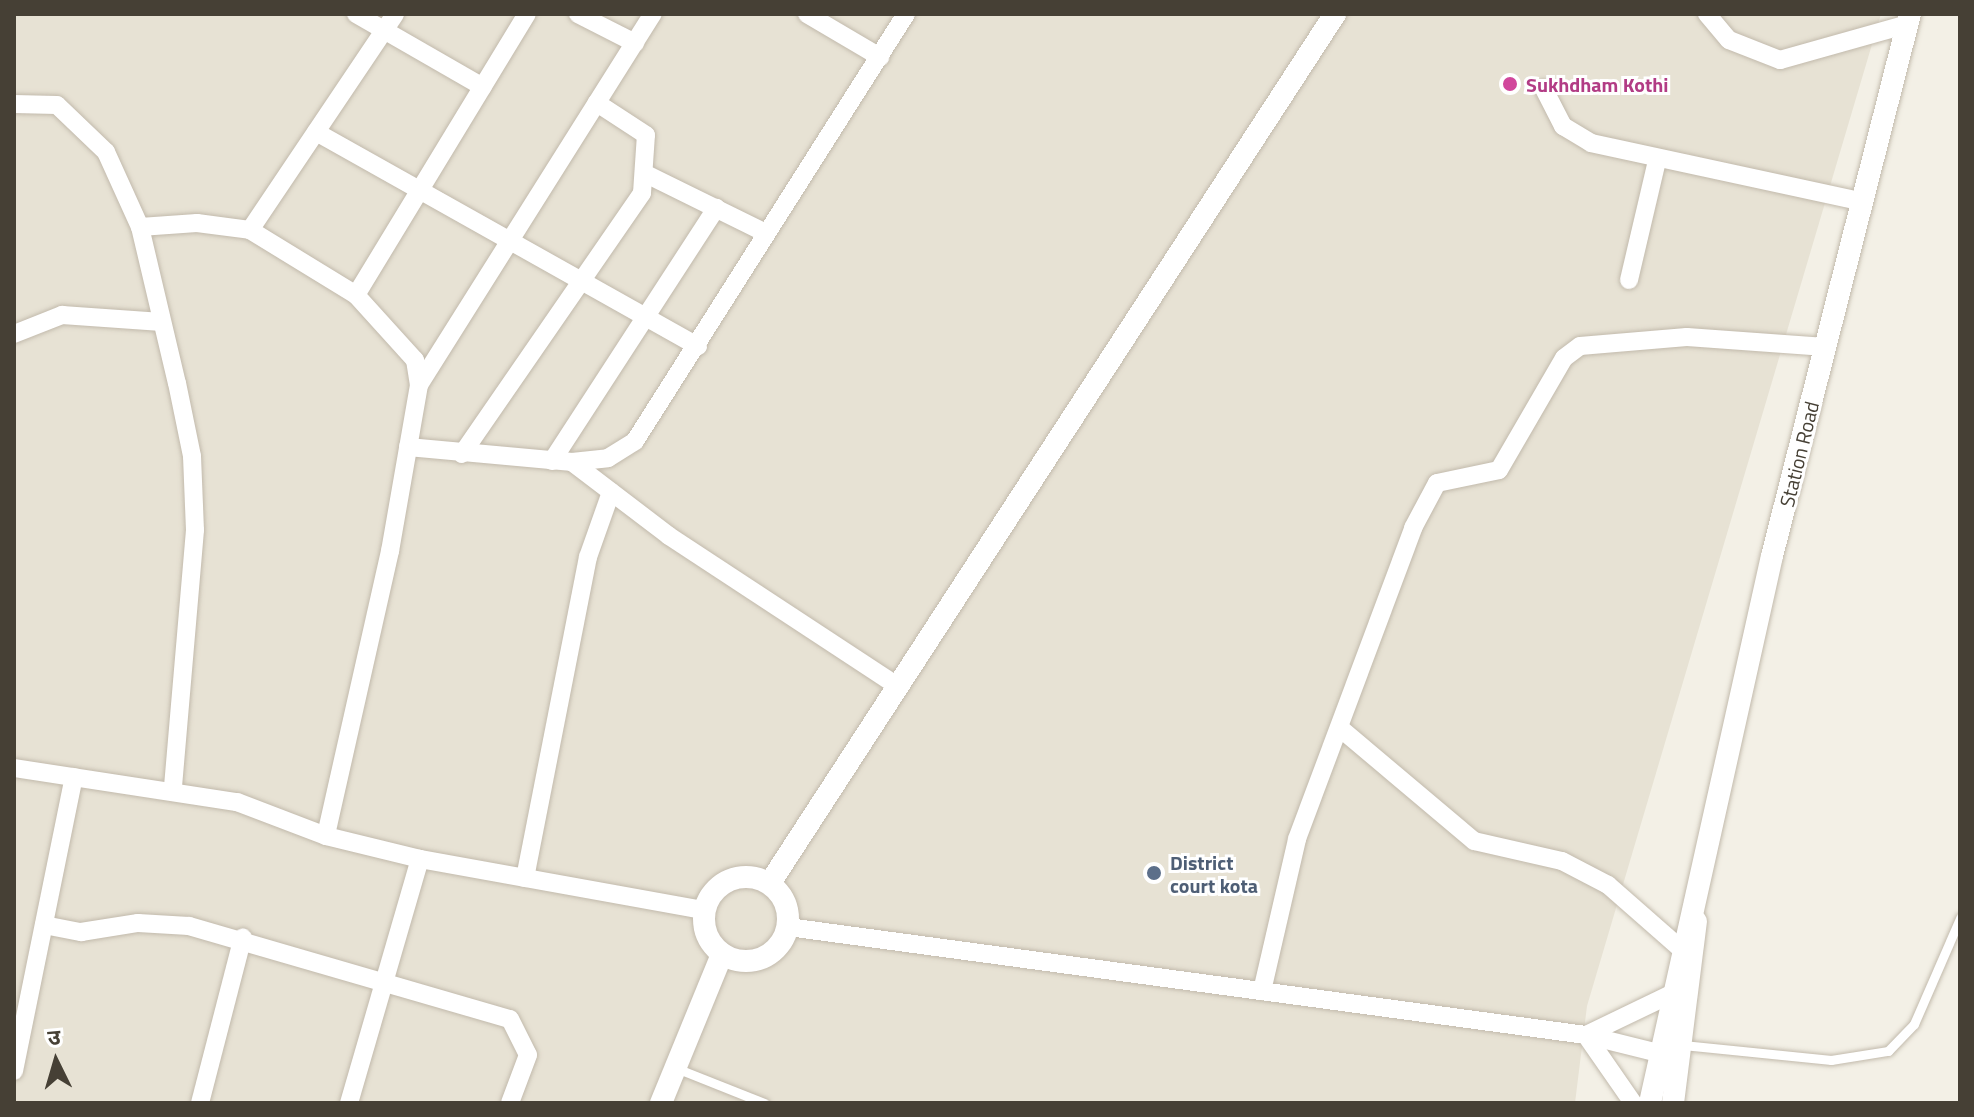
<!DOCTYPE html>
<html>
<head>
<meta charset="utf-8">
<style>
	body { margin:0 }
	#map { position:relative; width:1974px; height:1117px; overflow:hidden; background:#f3f0e6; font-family:"Titillium Web","Noto Sans Devanagari",sans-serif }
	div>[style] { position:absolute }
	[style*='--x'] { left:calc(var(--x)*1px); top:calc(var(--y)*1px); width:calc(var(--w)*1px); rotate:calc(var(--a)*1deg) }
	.residential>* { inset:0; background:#e7e2d4 }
	.roads { filter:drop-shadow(0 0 2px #c2baac) drop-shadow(0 0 2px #c2baac) }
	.service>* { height:9px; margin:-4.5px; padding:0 4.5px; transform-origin:4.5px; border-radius:4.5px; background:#fff }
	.minor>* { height:18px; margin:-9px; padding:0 9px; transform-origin:9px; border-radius:9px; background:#fff }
	.tertiary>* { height:22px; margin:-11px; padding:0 11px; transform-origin:11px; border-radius:11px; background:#fff }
	.tertiary>.ring { margin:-11px; padding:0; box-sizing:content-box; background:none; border:22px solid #fff; border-radius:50% }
	.dots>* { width:22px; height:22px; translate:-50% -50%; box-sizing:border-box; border:4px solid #fff; border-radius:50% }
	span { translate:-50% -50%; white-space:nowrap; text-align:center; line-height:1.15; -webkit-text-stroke:6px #fff; paint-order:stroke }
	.hotel-label { font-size:20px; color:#b23c85; font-weight:700 }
	.left { translate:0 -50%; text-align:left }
	.street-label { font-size:20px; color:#464035 }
	.service-label { font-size:20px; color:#4e5e75; font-weight:700 }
	.frame { position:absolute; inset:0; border:16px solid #464035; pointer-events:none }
	.north { position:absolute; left:16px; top:1021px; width:80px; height:80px; -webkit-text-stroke:6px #fff; paint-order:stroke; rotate:355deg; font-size:22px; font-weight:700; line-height:32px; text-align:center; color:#464035 }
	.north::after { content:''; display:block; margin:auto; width:28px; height:36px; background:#464035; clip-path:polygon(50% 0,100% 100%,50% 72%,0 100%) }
</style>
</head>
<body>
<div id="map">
	<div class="residential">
		<div style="clip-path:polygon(14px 14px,1881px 14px,1587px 1006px,1575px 1103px,14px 1103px)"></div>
	</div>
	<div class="roads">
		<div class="service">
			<div style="--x:1683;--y:1045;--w:149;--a:5.8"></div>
			<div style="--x:1831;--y:1060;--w:58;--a:-9"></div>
			<div style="--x:1888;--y:1051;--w:37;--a:-46"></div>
			<div style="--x:1914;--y:1024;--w:116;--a:-66.5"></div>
			<div style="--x:676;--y:1068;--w:95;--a:21.7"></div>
		</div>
		<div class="minor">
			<div style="--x:356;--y:14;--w:146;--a:29.9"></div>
			<div style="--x:578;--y:14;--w:64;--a:27"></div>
			<div style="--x:807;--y:14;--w:85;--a:30.5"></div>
			<div style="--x:1707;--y:14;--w:34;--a:50"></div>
			<div style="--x:1729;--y:40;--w:55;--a:21.4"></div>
			<div style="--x:1780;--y:60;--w:133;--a:-15.7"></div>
			<div style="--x:1544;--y:89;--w:42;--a:62.8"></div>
			<div style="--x:1563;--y:126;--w:33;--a:31"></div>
			<div style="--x:1591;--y:143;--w:278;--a:12.2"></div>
			<div style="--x:14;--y:104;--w:43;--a:1.3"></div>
			<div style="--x:57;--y:105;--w:68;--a:43.8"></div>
			<div style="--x:106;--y:152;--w:82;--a:65.6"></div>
			<div style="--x:140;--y:227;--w:160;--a:76.7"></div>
			<div style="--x:177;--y:383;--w:75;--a:78.4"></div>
			<div style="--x:192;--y:456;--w:74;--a:87.7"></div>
			<div style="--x:195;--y:530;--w:260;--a:94.9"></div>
			<div style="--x:316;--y:132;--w:438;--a:29.3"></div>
			<div style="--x:648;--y:175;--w:131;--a:26.2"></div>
			<div style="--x:140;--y:227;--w:57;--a:-4"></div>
			<div style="--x:197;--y:223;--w:53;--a:7.5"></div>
			<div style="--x:250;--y:230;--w:124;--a:31.5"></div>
			<div style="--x:356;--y:295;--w:88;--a:47.8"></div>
			<div style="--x:415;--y:360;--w:25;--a:81"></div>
			<div style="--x:419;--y:385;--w:169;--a:99.9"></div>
			<div style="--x:390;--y:551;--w:292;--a:102.7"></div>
			<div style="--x:250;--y:230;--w:260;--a:-56.1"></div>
			<div style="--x:1629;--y:280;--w:122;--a:-76.8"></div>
			<div style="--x:356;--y:295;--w:329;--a:-58.7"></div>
			<div style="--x:14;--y:334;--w:52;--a:-21.6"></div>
			<div style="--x:62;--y:315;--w:100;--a:4"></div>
			<div style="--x:419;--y:385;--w:439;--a:-57.8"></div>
			<div style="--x:408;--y:447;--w:165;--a:5.2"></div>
			<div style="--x:572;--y:462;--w:36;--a:-6"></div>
			<div style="--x:608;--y:458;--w:32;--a:-32"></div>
			<div style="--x:635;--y:441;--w:506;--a:-57.6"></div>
			<div style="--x:462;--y:454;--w:317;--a:-55.4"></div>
			<div style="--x:642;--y:193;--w:58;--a:-86.1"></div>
			<div style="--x:646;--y:135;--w:59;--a:-146.9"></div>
			<div style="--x:552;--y:461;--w:302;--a:-57"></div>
			<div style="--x:572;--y:462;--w:122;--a:37.3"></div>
			<div style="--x:669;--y:536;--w:272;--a:33.3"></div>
			<div style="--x:1341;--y:729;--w:174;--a:40.1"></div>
			<div style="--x:1474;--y:841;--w:90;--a:12.8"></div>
			<div style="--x:1562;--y:861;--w:52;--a:27.6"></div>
			<div style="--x:1608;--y:885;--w:96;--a:41.2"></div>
			<div style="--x:14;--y:768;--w:226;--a:8.7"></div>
			<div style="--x:237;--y:802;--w:95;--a:20.9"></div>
			<div style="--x:326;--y:836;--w:97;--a:13.7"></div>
			<div style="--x:420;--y:859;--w:289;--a:10.2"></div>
			<div style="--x:525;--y:878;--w:327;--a:-78.9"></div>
			<div style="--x:588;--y:557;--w:69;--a:-70.5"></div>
			<div style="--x:44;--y:925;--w:38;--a:11"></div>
			<div style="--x:81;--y:932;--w:58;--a:-9"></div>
			<div style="--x:138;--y:923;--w:51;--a:3.4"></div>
			<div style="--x:189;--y:926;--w:334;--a:16.2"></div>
			<div style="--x:510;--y:1019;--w:40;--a:63.4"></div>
			<div style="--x:528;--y:1055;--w:51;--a:110.6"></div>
			<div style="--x:788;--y:927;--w:805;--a:7.71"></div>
			<div style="--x:1586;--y:1035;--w:88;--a:13.9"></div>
			<div style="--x:1262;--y:991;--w:156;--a:-77"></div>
			<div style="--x:1297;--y:839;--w:332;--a:-69.5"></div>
			<div style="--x:1413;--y:528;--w:51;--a:-61.9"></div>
			<div style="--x:1437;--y:483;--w:63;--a:-11.8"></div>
			<div style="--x:1499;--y:470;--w:129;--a:-59.9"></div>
			<div style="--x:1564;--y:358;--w:20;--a:-37"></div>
			<div style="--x:1580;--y:346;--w:107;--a:-4.8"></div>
			<div style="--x:1687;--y:337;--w:139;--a:4.1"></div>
			<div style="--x:14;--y:1071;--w:300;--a:-78.5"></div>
			<div style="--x:200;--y:1103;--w:171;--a:-75.5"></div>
			<div style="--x:349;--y:1103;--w:254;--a:-73.8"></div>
			<div style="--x:1633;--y:1103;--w:83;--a:-124.7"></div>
			<div style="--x:1586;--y:1035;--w:92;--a:-25.7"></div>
		</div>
		<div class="tertiary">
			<div class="ring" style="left:704px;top:877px;width:62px;height:62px"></div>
			<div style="--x:770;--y:883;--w:1037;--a:-56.97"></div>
			<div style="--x:661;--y:1103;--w:161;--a:-67.7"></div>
			<div style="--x:1650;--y:1103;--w:560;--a:-77.43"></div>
			<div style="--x:1772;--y:556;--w:559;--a:-75.72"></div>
			<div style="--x:1673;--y:1103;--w:183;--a:-82.8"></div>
		</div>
	</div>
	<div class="dots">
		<div style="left:1510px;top:84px;background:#d1479c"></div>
		<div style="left:1154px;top:873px;background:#5c6f8a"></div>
	</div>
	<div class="hotel-label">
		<span class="left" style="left:1526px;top:84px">Sukhdham Kothi</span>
	</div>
	<div class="street-label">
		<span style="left:1799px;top:454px;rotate:-76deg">Station Road</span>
	</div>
	<div class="service-label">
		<span class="left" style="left:1170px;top:874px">District<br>court kota</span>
	</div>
	<div class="frame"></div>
	<div class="north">उ</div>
</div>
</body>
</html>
